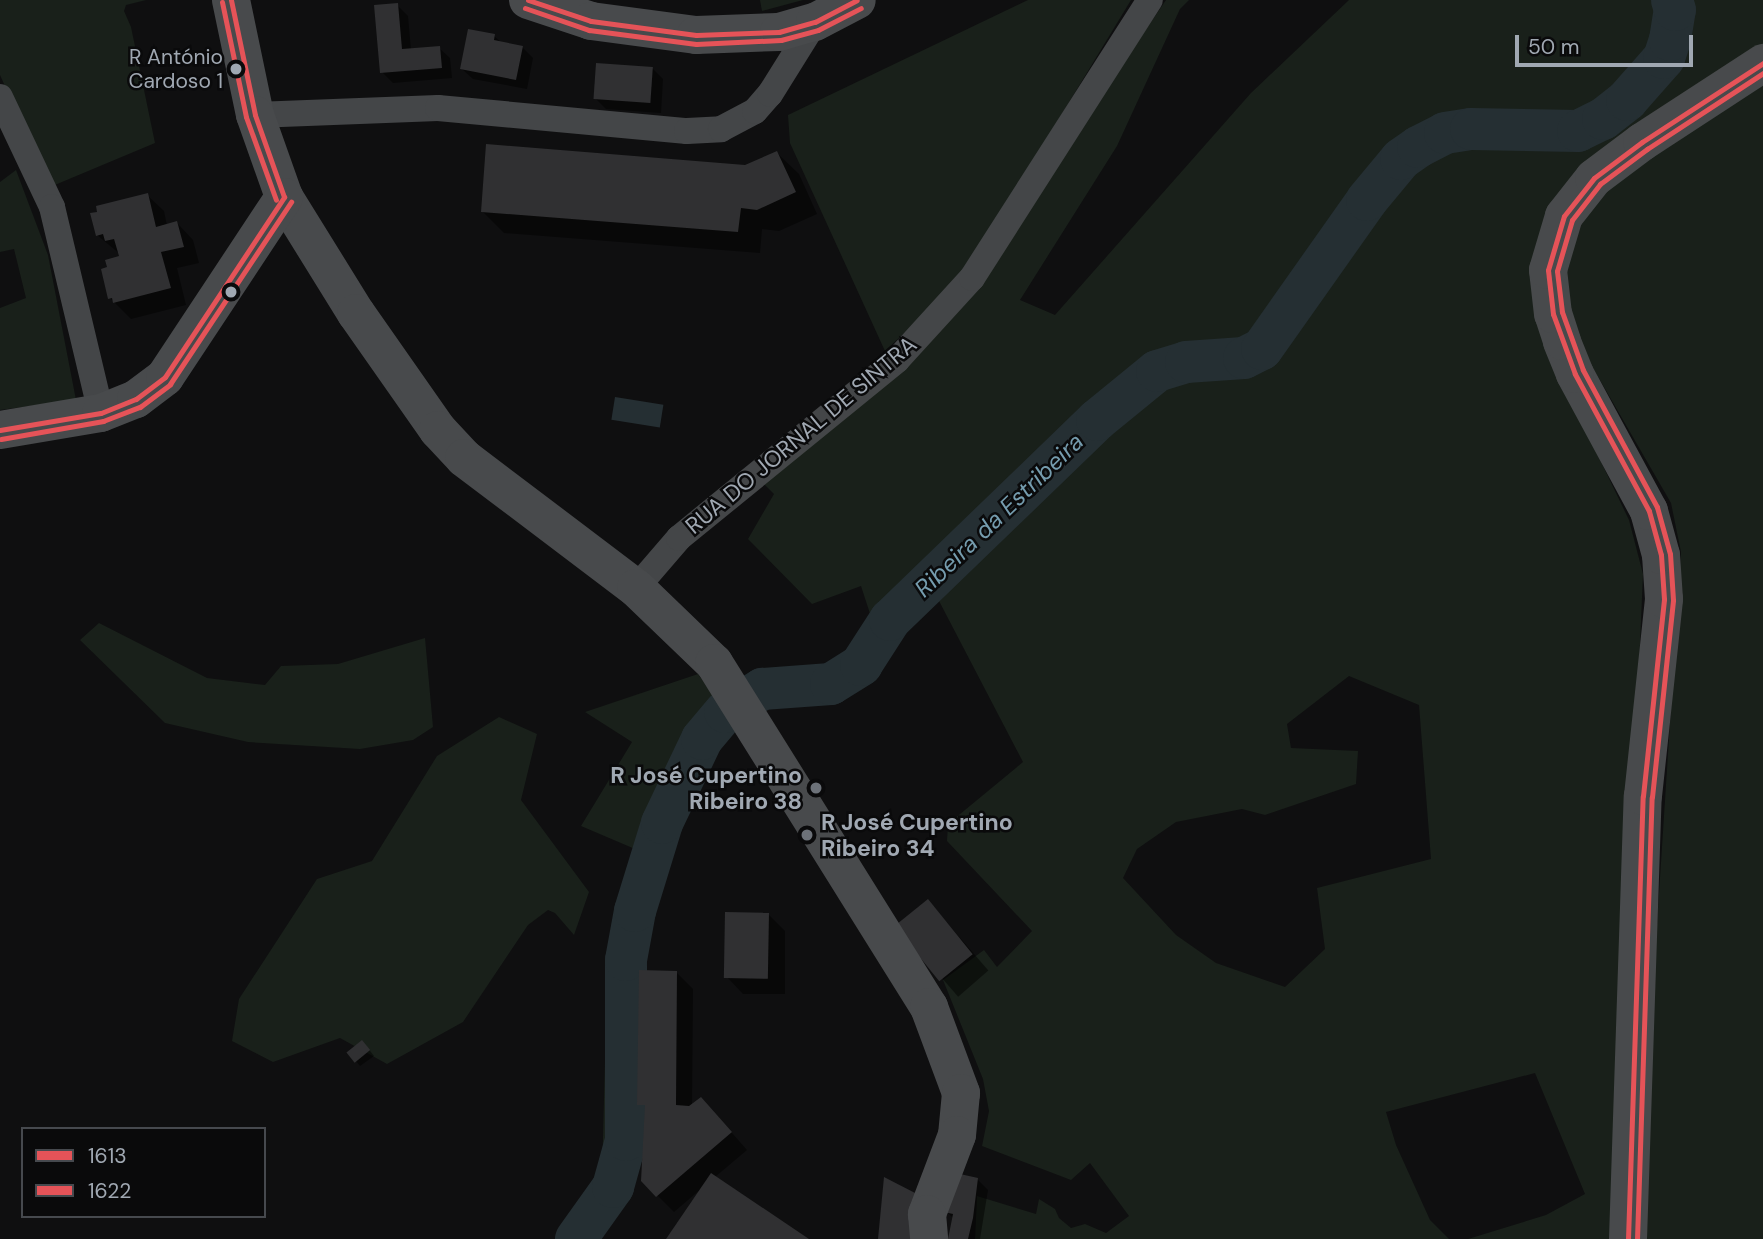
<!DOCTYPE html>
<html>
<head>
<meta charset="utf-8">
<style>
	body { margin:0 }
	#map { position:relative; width:1763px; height:1239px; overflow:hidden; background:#0f0f10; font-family:"DM Sans",sans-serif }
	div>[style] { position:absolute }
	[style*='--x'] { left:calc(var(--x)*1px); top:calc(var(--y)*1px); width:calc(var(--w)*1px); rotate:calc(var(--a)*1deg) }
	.green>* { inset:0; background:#19201a }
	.water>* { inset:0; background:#252f33; transform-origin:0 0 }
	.shadow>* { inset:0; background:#0007; transform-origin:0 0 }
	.river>* { height:42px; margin:-21px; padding:0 21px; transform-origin:21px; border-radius:21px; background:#252f33 }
	.building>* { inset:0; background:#303032; transform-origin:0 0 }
	.street>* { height:26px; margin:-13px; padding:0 13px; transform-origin:13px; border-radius:13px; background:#444648 }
	.secondary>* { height:38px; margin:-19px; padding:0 19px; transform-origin:19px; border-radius:19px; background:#484a4c }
	.bus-1>* { height:5px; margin:-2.5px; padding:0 2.5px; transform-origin:2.5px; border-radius:2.5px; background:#e55358 }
	.bus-2>* { height:5px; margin:-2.5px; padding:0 2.5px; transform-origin:2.5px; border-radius:2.5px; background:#e55358 }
	.dots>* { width:19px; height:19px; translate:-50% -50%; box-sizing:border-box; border:4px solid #0a0a0b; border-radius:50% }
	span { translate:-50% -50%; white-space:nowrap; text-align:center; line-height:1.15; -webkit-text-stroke:5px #0a0a0b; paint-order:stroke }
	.bus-label { font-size:21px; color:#a0a8b2 }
	.right { translate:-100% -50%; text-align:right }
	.street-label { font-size:23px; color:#a0a8b2 }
	.poi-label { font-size:23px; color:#a0a8b2; font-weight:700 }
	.left { translate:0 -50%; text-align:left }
	.water-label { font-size:24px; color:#759cae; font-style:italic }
	.legend { position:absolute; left:21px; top:1127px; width:245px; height:91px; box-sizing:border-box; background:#0a0a0b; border:2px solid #46494e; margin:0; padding:9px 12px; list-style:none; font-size:21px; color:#a0a8b2 }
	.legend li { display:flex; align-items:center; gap:14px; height:35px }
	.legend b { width:35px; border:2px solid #46494e }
	.scale { position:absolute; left:1515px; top:35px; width:178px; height:32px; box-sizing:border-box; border:4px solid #a0a8b2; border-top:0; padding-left:9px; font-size:21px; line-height:24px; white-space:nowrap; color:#a0a8b2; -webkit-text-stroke:5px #0a0a0b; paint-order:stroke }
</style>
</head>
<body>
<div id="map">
	<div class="green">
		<div style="clip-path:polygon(0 0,146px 0,126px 5px,124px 11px,131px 27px,155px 143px,50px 187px,0 75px)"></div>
		<div style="clip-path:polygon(760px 0,803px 0,762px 11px)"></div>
		<div style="clip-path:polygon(1028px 0,1131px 0,962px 279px,885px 351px,790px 143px,788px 115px)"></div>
		<div style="clip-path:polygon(evenodd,1166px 0,1189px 0,1180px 9px,1117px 146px,1020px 300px,1055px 315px,1251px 93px,1349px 0,1763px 0,1763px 45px,1583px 174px,1541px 337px,1629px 520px,1643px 574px,1621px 1091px,1618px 1239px,1468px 1239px,1546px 1215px,1585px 1194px,1535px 1073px,1386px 1112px,1396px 1145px,1430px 1220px,1449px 1239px,975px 1239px,977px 1196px,1036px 1214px,1039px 1199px,1055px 1209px,1059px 1218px,1071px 1228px,1085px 1224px,1106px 1233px,1129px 1216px,1090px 1163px,1071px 1180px,982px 1146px,989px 1111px,983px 1079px,943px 980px,984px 950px,997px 967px,1032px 931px,947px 841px,948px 824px,1023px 762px,938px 599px,837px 686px,758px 700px,744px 676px,830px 670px,875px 629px,861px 586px,812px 604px,748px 539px,774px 494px,764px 484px,894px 371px,1110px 82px,1166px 0,1349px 676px,1419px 705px,1431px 859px,1317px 888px,1325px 949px,1285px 987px,1216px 963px,1176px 935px,1123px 878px,1137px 849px,1176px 822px,1242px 809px,1265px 815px,1356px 784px,1358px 751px,1291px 748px,1287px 724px,1349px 676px)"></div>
		<div style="clip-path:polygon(1763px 84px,1763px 1239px,1646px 1239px,1654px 971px,1681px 552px,1671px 503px,1593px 368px,1575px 331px,1565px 273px,1567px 246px,1593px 207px,1618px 180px)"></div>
		<div style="clip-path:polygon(16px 170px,48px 255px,76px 400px,0 410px,0 308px,26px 298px,14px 249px,0 252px,0 182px)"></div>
		<div style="clip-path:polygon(99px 623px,207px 678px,265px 685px,281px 666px,338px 664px,425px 638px,433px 727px,413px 740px,360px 749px,248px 742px,165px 723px,80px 640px)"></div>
		<div style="clip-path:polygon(698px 674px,731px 721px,711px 747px,667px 847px,640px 946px,636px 1179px,626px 1201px,596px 1239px,556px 1239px,584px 1213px,602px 1176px,607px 984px,642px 852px,581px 826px,632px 742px,585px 712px)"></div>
		<div style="clip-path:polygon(499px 717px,537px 734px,521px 800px,589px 892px,574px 935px,555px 913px,548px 910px,528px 925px,463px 1022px,387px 1064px,340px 1038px,273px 1062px,232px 1041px,239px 999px,317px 879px,372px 861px,437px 756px)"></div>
	</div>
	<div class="water">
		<div style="left:615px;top:397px;width:49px;height:23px;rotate:9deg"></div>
	</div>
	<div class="shadow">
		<div style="clip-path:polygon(397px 5px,408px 16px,411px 50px,439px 48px,450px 58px,452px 78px,393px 83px,382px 72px)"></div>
		<div style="clip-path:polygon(494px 36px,503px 44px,522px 47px,533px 58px,527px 89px,473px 79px,462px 69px)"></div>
		<div style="clip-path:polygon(652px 68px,663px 79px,661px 113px,606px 109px,595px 98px)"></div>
		<div style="clip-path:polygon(777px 153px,799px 174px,817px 214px,779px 231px,762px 229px,760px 253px,504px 233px,482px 211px,746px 167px)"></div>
		<div style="clip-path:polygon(147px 195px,164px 211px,167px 226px,177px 223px,193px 240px,199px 263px,177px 268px,186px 305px,131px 319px,110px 298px,120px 254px,97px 235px)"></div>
		<div style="left:928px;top:901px;width:92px;height:40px;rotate:49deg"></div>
		<div style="clip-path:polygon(769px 915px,785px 931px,785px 994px,743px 994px,727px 977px)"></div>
		<div style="clip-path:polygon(677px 973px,693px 989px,692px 1106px,717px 1116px,747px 1150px,715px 1177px,806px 1239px,668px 1239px,702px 1188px,674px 1212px,643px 1181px,647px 1112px,639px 1104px)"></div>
		<div style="clip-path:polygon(367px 1047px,374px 1056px,360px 1066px,349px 1052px)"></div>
		<div style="clip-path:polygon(977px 1179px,988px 1190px,980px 1239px,949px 1239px,954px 1219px,946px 1211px)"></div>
	</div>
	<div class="river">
		<div style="--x:576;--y:1239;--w:64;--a:-54.6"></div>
		<div style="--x:613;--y:1187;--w:49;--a:-74.5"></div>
		<div style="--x:626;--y:1140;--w:180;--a:-90"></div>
		<div style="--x:626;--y:960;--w:50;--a:-79.6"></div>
		<div style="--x:635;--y:911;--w:92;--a:-72.9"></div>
		<div style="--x:662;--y:823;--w:93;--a:-64.5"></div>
		<div style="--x:702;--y:739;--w:35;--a:-50"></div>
		<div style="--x:725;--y:712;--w:44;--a:-31.9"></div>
		<div style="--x:762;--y:689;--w:69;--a:-4.1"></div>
		<div style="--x:831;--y:684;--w:36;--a:-32"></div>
		<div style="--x:861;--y:665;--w:54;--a:-57.2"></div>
		<div style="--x:890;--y:620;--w:288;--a:-44"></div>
		<div style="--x:1097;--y:420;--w:77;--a:-39.2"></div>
		<div style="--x:1157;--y:371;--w:30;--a:-17"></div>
		<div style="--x:1186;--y:362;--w:58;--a:-3.9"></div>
		<div style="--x:1244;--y:358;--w:20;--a:-27"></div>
		<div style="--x:1262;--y:349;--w:182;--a:-54.8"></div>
		<div style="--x:1367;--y:200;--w:53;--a:-50.3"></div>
		<div style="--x:1401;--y:159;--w:21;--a:-35"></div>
		<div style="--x:1418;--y:147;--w:30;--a:-27"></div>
		<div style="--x:1445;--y:133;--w:26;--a:-9"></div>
		<div style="--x:1471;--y:129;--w:107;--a:1.1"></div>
		<div style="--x:1578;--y:131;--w:28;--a:-26"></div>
		<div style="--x:1603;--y:119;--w:31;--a:-38"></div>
		<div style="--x:1627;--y:100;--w:56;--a:-48.6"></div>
		<div style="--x:1664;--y:58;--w:19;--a:-72"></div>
		<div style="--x:1670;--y:40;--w:30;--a:-81"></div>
		<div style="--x:1675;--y:10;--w:10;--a:-107"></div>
	</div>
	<div class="building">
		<div style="clip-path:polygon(398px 3px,402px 49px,440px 46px,442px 68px,380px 73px,374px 5px)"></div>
		<div style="clip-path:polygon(468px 29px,495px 34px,494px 40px,523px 46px,516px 80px,460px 69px)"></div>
		<div style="left:596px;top:63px;width:57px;height:36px;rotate:4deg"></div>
		<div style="clip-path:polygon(486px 144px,745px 165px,777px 151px,796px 192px,757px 210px,741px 208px,738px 232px,481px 212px)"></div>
		<div style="clip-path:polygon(148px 193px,156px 227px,177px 221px,184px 247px,161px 252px,171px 288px,113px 303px,112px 298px,108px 299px,101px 269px,107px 267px,105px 260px,119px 256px,114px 239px,105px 241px,103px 234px,96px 236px,90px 213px,97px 212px,96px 206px)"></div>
		<div style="left:928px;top:899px;width:71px;height:43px;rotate:51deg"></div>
		<div style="left:725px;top:912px;width:44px;height:66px;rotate:1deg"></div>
		<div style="clip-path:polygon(639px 970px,677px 971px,676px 1105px,689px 1106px,701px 1097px,732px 1132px,656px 1197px,641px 1181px,645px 1105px,637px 1105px)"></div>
		<div style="left:362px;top:1040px;width:13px;height:20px;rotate:51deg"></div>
		<div style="clip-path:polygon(711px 1173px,809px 1239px,666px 1239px)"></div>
		<div style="clip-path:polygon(960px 1174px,978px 1178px,973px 1218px,968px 1239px,948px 1239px,953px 1214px,944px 1212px)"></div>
		<div style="clip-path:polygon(884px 1177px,917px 1194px,913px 1239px,878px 1239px)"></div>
	</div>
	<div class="street">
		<div style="--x:0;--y:97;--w:122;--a:64.7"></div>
		<div style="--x:52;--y:207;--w:212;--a:76.6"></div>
		<div style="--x:255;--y:115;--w:183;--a:-2.2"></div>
		<div style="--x:438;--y:108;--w:250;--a:5.3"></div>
		<div style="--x:687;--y:131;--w:34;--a:-3"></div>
		<div style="--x:721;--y:129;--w:38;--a:-28"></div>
		<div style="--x:755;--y:111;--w:23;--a:-49"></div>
		<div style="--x:770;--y:94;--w:85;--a:-58"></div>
		<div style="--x:636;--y:588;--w:66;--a:-49.3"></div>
		<div style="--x:679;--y:538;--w:281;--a:-39.2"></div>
		<div style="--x:897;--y:360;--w:111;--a:-47.6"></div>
		<div style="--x:972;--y:278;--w:330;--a:-57.4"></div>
	</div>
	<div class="secondary">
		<div style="--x:231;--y:0;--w:117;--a:78.2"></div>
		<div style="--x:255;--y:115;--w:87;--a:70.5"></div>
		<div style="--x:284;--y:197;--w:137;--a:58.2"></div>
		<div style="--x:356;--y:313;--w:143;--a:55"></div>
		<div style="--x:438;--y:430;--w:38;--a:47"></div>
		<div style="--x:464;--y:458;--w:216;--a:37.1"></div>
		<div style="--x:636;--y:588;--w:108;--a:43.9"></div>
		<div style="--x:714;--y:663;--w:406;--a:58"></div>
		<div style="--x:929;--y:1007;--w:92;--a:69.6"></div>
		<div style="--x:961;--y:1093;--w:42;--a:95.4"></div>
		<div style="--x:957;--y:1135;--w:85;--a:110.8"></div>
		<div style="--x:927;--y:1214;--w:25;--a:85"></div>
		<div style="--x:528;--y:0;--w:66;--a:18.4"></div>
		<div style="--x:591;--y:21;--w:106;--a:7.6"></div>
		<div style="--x:696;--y:35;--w:83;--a:-2.1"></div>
		<div style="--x:779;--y:32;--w:37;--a:-16"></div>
		<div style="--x:815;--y:22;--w:47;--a:-27.6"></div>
		<div style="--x:0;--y:430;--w:102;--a:-9.6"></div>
		<div style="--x:101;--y:413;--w:38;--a:-22"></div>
		<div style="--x:136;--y:399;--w:36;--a:-37"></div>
		<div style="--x:165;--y:377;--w:216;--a:-56.5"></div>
		<div style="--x:1628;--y:1239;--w:443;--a:-88.1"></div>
		<div style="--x:1643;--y:796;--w:198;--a:-83.9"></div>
		<div style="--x:1664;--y:599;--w:44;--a:-93.9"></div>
		<div style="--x:1661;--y:555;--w:46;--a:-105.3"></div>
		<div style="--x:1649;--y:511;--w:156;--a:-118.4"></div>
		<div style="--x:1575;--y:374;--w:35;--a:-112"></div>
		<div style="--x:1562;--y:341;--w:28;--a:-108"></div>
		<div style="--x:1553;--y:314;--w:44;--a:-96.5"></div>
		<div style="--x:1548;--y:270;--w:56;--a:-73.5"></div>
		<div style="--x:1564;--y:216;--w:48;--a:-51.7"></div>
		<div style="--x:1594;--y:178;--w:60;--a:-36.9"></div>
		<div style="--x:1642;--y:142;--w:145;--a:-33.1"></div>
	</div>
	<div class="bus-1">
		<div style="--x:231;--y:0;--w:117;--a:78.2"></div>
		<div style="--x:255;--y:115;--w:87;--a:70.5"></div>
		<div style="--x:528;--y:0;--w:66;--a:18.4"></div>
		<div style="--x:591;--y:21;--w:106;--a:7.6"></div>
		<div style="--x:696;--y:35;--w:83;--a:-2.1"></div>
		<div style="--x:779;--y:32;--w:37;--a:-16"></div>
		<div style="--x:815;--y:22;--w:47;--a:-27.6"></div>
		<div style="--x:0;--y:430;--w:102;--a:-9.6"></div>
		<div style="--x:101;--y:413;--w:38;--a:-22"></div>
		<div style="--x:136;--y:399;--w:36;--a:-37"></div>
		<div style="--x:165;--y:377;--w:216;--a:-56.5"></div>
		<div style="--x:1628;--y:1239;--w:443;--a:-88.1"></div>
		<div style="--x:1643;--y:796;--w:198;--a:-83.9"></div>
		<div style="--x:1664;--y:599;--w:44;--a:-93.9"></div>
		<div style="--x:1661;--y:555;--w:46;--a:-105.3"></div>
		<div style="--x:1649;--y:511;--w:156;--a:-118.4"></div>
		<div style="--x:1575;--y:374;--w:64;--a:-110.1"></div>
		<div style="--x:1553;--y:314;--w:44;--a:-96.5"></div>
		<div style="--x:1548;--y:270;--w:56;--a:-73.5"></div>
		<div style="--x:1564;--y:216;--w:48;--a:-51.7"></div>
		<div style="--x:1594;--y:178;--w:60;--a:-36.9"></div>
		<div style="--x:1642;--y:142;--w:145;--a:-33.1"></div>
	</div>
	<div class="bus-2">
		<div style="--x:222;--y:2;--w:117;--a:78.2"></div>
		<div style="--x:246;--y:117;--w:88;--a:70.1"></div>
		<div style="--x:525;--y:8;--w:68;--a:19"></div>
		<div style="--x:589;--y:30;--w:108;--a:7.5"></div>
		<div style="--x:696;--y:44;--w:85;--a:-2.7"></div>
		<div style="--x:781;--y:40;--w:38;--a:-15"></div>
		<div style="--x:818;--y:30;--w:48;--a:-27.1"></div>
		<div style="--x:1;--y:439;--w:104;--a:-10"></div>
		<div style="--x:103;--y:421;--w:40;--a:-21"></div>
		<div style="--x:140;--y:407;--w:38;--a:-37"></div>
		<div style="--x:170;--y:384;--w:219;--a:-56.4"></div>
		<div style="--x:1637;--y:1239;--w:442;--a:-88.1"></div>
		<div style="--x:1652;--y:797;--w:198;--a:-83.9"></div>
		<div style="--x:1673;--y:600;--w:46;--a:-93.7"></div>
		<div style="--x:1670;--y:554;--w:49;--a:-105.5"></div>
		<div style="--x:1657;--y:507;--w:156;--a:-118.4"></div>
		<div style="--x:1583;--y:370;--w:62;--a:-109.9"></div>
		<div style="--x:1562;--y:312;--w:41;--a:-97"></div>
		<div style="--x:1557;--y:271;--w:53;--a:-73.6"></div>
		<div style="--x:1572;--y:220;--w:46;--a:-52.1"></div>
		<div style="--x:1600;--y:184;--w:59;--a:-36.7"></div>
		<div style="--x:1647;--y:149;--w:139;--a:-33.2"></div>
	</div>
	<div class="dots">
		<div style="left:236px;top:69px;background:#a0a8b2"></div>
		<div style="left:231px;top:292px;background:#a0a8b2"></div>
		<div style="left:816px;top:788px;background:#6d7279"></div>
		<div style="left:807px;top:835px;background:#6d7279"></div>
	</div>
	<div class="bus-label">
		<span class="right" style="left:223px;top:69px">R António<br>Cardoso 1</span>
	</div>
	<div class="street-label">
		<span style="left:801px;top:435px;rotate:-40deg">RUA DO JORNAL DE SINTRA</span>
	</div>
	<div class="poi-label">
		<span class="right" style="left:802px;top:788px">R José Cupertino<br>Ribeiro 38</span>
		<span class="left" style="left:821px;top:835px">R José Cupertino<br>Ribeiro 34</span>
	</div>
	<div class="water-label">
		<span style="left:999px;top:515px;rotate:-44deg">Ribeira da Estribeira</span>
	</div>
	<ul class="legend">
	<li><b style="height:9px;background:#e55358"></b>1613</li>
	<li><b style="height:9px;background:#e55358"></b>1622</li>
	</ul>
	<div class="scale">50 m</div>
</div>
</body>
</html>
